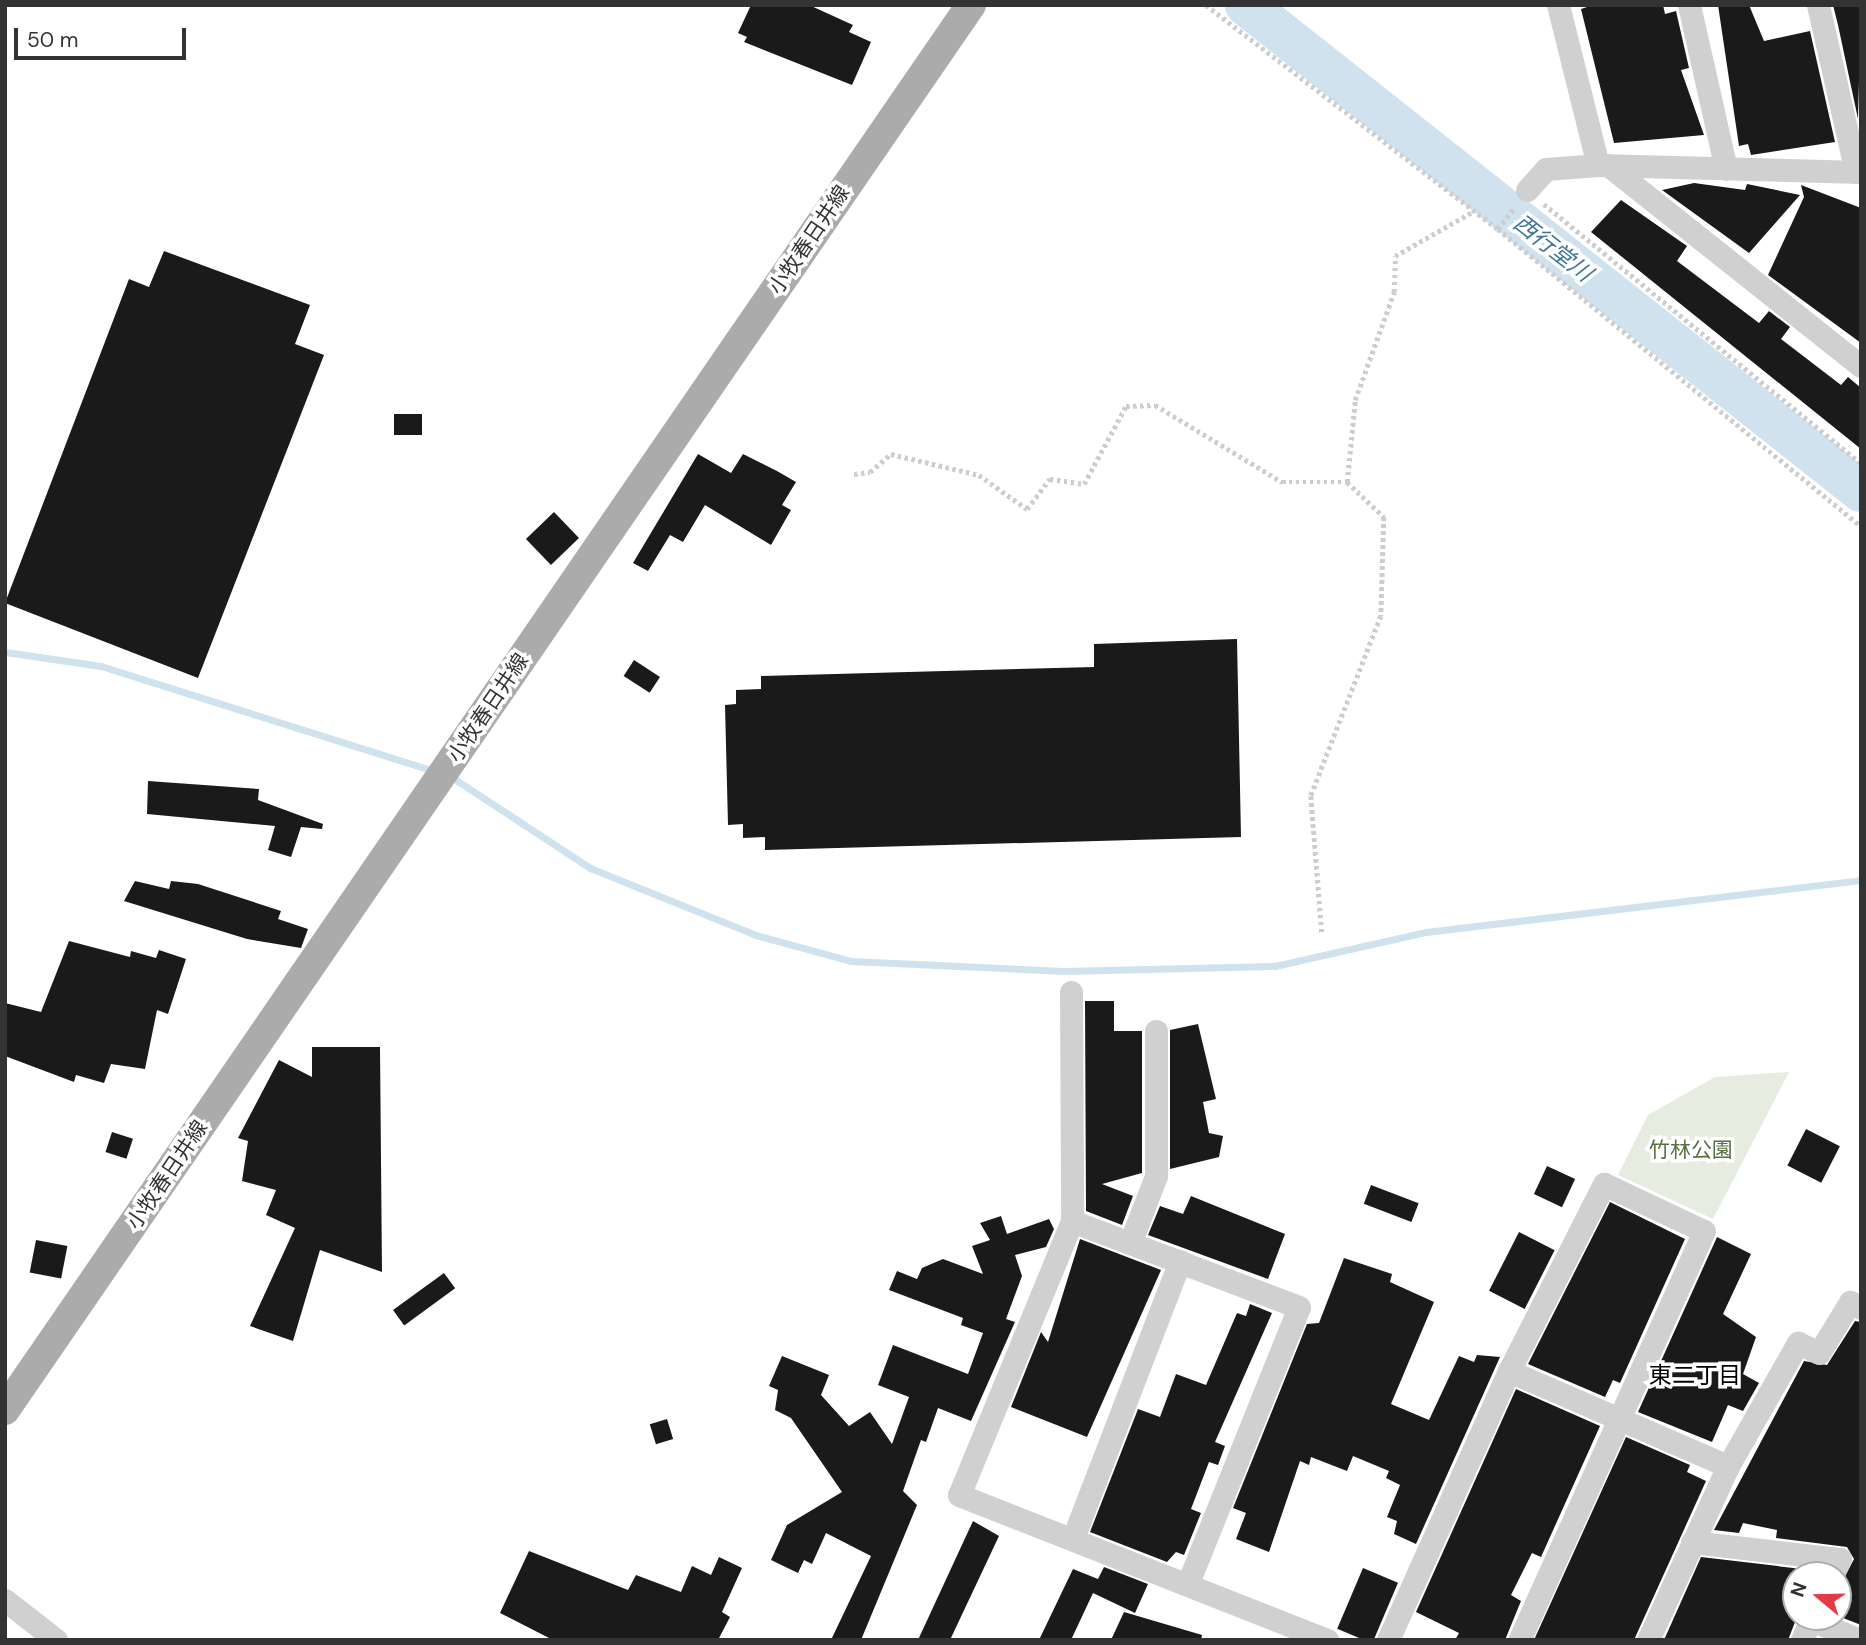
<!DOCTYPE html>
<html>
<head>
<meta charset="utf-8">
<style>
	body { margin:0 }
	#map { position:relative; width:1866px; height:1645px; overflow:hidden; background:#fff; font-family:"DM Sans","Noto Sans JP",sans-serif }
	div>[style] { position:absolute }
	[style*='--x'] { left:calc(var(--x)*1px); top:calc(var(--y)*1px); width:calc(var(--w)*1px); rotate:calc(var(--a)*1deg) }
	.green>* { inset:0; background:#e6ecdf }
	.stream>* { height:7px; margin:-3.5px; padding:0 3.5px; transform-origin:3.5px; border-radius:3.5px; background:#cfe2ee }
	.river>* { height:42px; margin:-21px; padding:0 21px; transform-origin:21px; border-radius:21px; background:#cfe2ee }
	.building>* { inset:0; background:#1a1a1a; transform-origin:0 0 }
	.path>* { height:4.5px; margin-top:-2.25px; transform-origin:0; background:repeating-linear-gradient(90deg,#cdcdcd 0 3.5px,transparent 0 7px) }
	.minor>* { height:23px; margin:-11.5px; padding:0 11.5px; transform-origin:11.5px; border-radius:11.5px; background:#d0d0d0 }
	.major>* { height:30px; margin:-15px; padding:0 15px; transform-origin:15px; border-radius:15px; background:#ababab }
	span { translate:-50% -50%; white-space:nowrap; text-align:center; line-height:1.15; -webkit-text-stroke:7px #fff; paint-order:stroke }
	.street-label { font-size:21px; color:#333 }
	.park-label { font-size:21px; color:#56703f }
	.water-label { font-size:23px; color:#3f7597; font-style:italic }
	.neighbourhood-label { font-size:23px; color:#000 }
	.frame { position:absolute; inset:0; border:7px solid #333; pointer-events:none }
	.north { position:absolute; left:1782px; top:1561px; width:70px; height:70px; box-sizing:border-box; background:#fff; border:2px solid #adadad; border-radius:50%; rotate:289deg; font-size:19px; font-weight:700; line-height:28px; text-align:center; color:#333 }
	.north::after { content:''; display:block; margin:auto; width:24px; height:32px; background:#e63946; clip-path:polygon(50% 0,100% 100%,50% 72%,0 100%) }
	.scale { position:absolute; left:14px; top:28px; width:172px; height:32px; box-sizing:border-box; border:4px solid #333; border-top:0; padding-left:9px; font-size:21px; line-height:24px; white-space:nowrap; color:#333; -webkit-text-stroke:5px #fff; paint-order:stroke }
</style>
</head>
<body>
<div id="map">
	<div class="green">
		<div style="clip-path:polygon(1789px 1072px,1713px 1219px,1618px 1175px,1648px 1115px,1715px 1077px)"></div>
	</div>
	<div class="stream">
		<div style="--x:5;--y:652;--w:97;--a:8.3"></div>
		<div style="--x:101;--y:666;--w:350;--a:17.5"></div>
		<div style="--x:450;--y:776;--w:168;--a:33.3"></div>
		<div style="--x:590;--y:868;--w:179;--a:22"></div>
		<div style="--x:756;--y:935;--w:98;--a:15.3"></div>
		<div style="--x:851;--y:961;--w:213;--a:2.7"></div>
		<div style="--x:1064;--y:971;--w:211;--a:-1.4"></div>
		<div style="--x:1275;--y:966;--w:155;--a:-12.7"></div>
		<div style="--x:1426;--y:932;--w:438;--a:-6.8"></div>
	</div>
	<div class="river">
		<div style="--x:1246;--y:5;--w:784;--a:38.32"></div>
	</div>
	<div class="building">
		<div style="clip-path:polygon(751px 5px,809px 5px,853px 25px,849px 32px,871px 42px,852px 85px,744px 42px,747px 37px,738px 33px)"></div>
		<div style="clip-path:polygon(1593px 5px,1663px 5px,1665px 14px,1676px 11px,1689px 68px,1681px 70px,1704px 135px,1614px 143px,1581px 9px)"></div>
		<div style="clip-path:polygon(1718px 5px,1749px 5px,1764px 41px,1810px 31px,1835px 142px,1751px 155px,1748px 144px,1739px 146px)"></div>
		<div style="clip-path:polygon(1833px 5px,1861px 5px,1858px 119px,1838px 25px)"></div>
		<div style="clip-path:polygon(1694px 183px,1745px 190px,1747px 184px,1800px 195px,1749px 253px,1662px 190px)"></div>
		<div style="clip-path:polygon(1801px 185px,1861px 208px,1861px 343px,1768px 275px,1804px 197px)"></div>
		<div style="clip-path:polygon(1621px 200px,1687px 246px,1677px 261px,1759px 323px,1769px 311px,1790px 327px,1781px 339px,1841px 385px,1848px 377px,1861px 388px,1861px 449px,1591px 232px)"></div>
		<div style="clip-path:polygon(164px 251px,310px 305px,295px 344px,324px 355px,198px 678px,5px 603px,129px 279px,149px 287px)"></div>
		<div style="left:394px;top:414px;width:28px;height:21px"></div>
		<div style="clip-path:polygon(698px 454px,731px 473px,743px 454px,777px 471px,796px 482px,782px 505px,791px 510px,771px 545px,705px 505px,683px 542px,670px 535px,648px 571px,633px 563px)"></div>
		<div style="left:554px;top:512px;width:36px;height:39px;rotate:46deg"></div>
		<div style="clip-path:polygon(1237px 639px,1241px 837px,765px 850px,765px 837px,743px 838px,743px 824px,728px 825px,725px 705px,736px 704px,736px 690px,761px 689px,761px 676px,1094px 667px,1094px 644px)"></div>
		<div style="left:634px;top:660px;width:31px;height:19px;rotate:33deg"></div>
		<div style="clip-path:polygon(148px 781px,259px 789px,258px 800px,323px 824px,322px 829px,301px 827px,291px 857px,268px 850px,275px 826px,147px 814px)"></div>
		<div style="clip-path:polygon(135px 881px,169px 889px,171px 881px,198px 884px,281px 911px,278px 919px,308px 929px,301px 948px,247px 939px,124px 901px)"></div>
		<div style="clip-path:polygon(69px 941px,130px 957px,131px 951px,156px 958px,159px 950px,186px 959px,168px 1014px,157px 1010px,145px 1069px,111px 1064px,104px 1083px,76px 1075px,74px 1082px,5px 1056px,5px 1003px,41px 1012px)"></div>
		<div style="clip-path:polygon(1085px 1001px,1114px 1001px,1114px 1031px,1142px 1031px,1142px 1173px,1102px 1184px,1133px 1196px,1122px 1225px,1086px 1211px)"></div>
		<div style="clip-path:polygon(1198px 1024px,1216px 1099px,1203px 1102px,1209px 1133px,1223px 1136px,1219px 1157px,1170px 1169px,1170px 1030px)"></div>
		<div style="clip-path:polygon(312px 1047px,380px 1047px,382px 1272px,320px 1250px,293px 1341px,250px 1326px,295px 1228px,266px 1215px,276px 1190px,242px 1181px,248px 1141px,238px 1138px,279px 1060px,312px 1077px)"></div>
		<div style="left:1806px;top:1129px;width:38px;height:41px;rotate:27deg"></div>
		<div style="left:112px;top:1132px;width:22px;height:21px;rotate:18deg"></div>
		<div style="left:1547px;top:1166px;width:31px;height:31px;rotate:25deg"></div>
		<div style="left:1371px;top:1185px;width:51px;height:20px;rotate:21deg"></div>
		<div style="clip-path:polygon(1191px 1196px,1285px 1234px,1268px 1279px,1148px 1235px,1160px 1206px,1183px 1214px)"></div>
		<div style="clip-path:polygon(1610px 1202px,1685px 1239px,1620px 1383px,1613px 1380px,1605px 1397px,1528px 1364px)"></div>
		<div style="clip-path:polygon(1001px 1216px,1007px 1234px,1049px 1219px,1054px 1229px,1046px 1247px,1015px 1255px,1022px 1276px,1006px 1319px,1015px 1322px,971px 1421px,938px 1408px,926px 1442px,921px 1440px,903px 1491px,917px 1505px,861px 1640px,831px 1640px,871px 1556px,826px 1533px,812px 1564px,804px 1560px,798px 1573px,771px 1560px,787px 1525px,842px 1492px,791px 1418px,775px 1410px,778px 1390px,769px 1386px,782px 1356px,829px 1375px,821px 1395px,849px 1426px,870px 1412px,892px 1444px,909px 1397px,878px 1385px,893px 1345px,968px 1374px,983px 1333px,961px 1325px,963px 1318px,889px 1290px,897px 1271px,917px 1279px,922px 1268px,943px 1259px,983px 1274px,972px 1246px,990px 1240px,980px 1223px)"></div>
		<div style="left:1519px;top:1232px;width:40px;height:66px;rotate:27deg"></div>
		<div style="clip-path:polygon(1717px 1237px,1751px 1254px,1723px 1314px,1756px 1337px,1743px 1374px,1759px 1383px,1743px 1411px,1728px 1405px,1712px 1442px,1638px 1412px)"></div>
		<div style="clip-path:polygon(1080px 1239px,1161px 1270px,1087px 1437px,1011px 1407px,1041px 1332px,1048px 1342px)"></div>
		<div style="left:36px;top:1240px;width:32px;height:33px;rotate:11deg"></div>
		<div style="clip-path:polygon(1344px 1258px,1392px 1274px,1390px 1282px,1434px 1302px,1391px 1404px,1429px 1420px,1459px 1356px,1474px 1362px,1477px 1355px,1500px 1357px,1416px 1544px,1394px 1534px,1397px 1521px,1387px 1517px,1400px 1485px,1386px 1478px,1389px 1471px,1353px 1456px,1347px 1471px,1311px 1457px,1309px 1465px,1300px 1461px,1269px 1552px,1236px 1539px,1246px 1513px,1233px 1508px,1307px 1324px,1319px 1323px)"></div>
		<div style="left:444px;top:1273px;width:19px;height:63px;rotate:54deg"></div>
		<div style="clip-path:polygon(1250px 1304px,1272px 1313px,1215px 1442px,1225px 1446px,1218px 1465px,1209px 1462px,1191px 1509px,1201px 1513px,1184px 1555px,1176px 1552px,1167px 1562px,1090px 1532px,1138px 1409px,1160px 1417px,1176px 1374px,1206px 1385px,1237px 1313px,1246px 1316px)"></div>
		<div style="clip-path:polygon(1855px 1321px,1861px 1322px,1861px 1625px,1838px 1616px,1838px 1590px,1854px 1559px,1847px 1547px,1776px 1538px,1777px 1530px,1743px 1523px,1739px 1533px,1714px 1530px,1804px 1361px,1827px 1365px)"></div>
		<div style="clip-path:polygon(1516px 1389px,1600px 1426px,1541px 1557px,1532px 1553px,1511px 1595px,1521px 1601px,1505px 1640px,1455px 1640px,1459px 1633px,1416px 1612px)"></div>
		<div style="left:667px;top:1419px;width:21px;height:18px;rotate:73deg"></div>
		<div style="clip-path:polygon(1626px 1437px,1690px 1465px,1687px 1472px,1706px 1481px,1634px 1640px,1534px 1640px)"></div>
		<div style="clip-path:polygon(973px 1521px,999px 1536px,950px 1640px,918px 1640px)"></div>
		<div style="clip-path:polygon(529px 1551px,628px 1590px,636px 1575px,681px 1592px,692px 1566px,711px 1575px,719px 1557px,742px 1568px,722px 1612px,730px 1617px,718px 1640px,553px 1640px,500px 1613px)"></div>
		<div style="clip-path:polygon(1701px 1557px,1819px 1571px,1796px 1575px,1797px 1617px,1788px 1640px,1664px 1640px)"></div>
		<div style="clip-path:polygon(1104px 1567px,1148px 1584px,1135px 1613px,1093px 1593px,1071px 1640px,1039px 1640px,1073px 1569px,1098px 1579px)"></div>
		<div style="left:1363px;top:1568px;width:38px;height:66px;rotate:23deg"></div>
		<div style="clip-path:polygon(1124px 1612px,1202px 1635px,1201px 1640px,1111px 1640px)"></div>
	</div>
	<div class="path">
		<div style="--x:1206;--y:5;--w:368;--a:37.5"></div>
		<div style="--x:1498;--y:229;--w:469;--a:39.3"></div>
		<div style="--x:1544;--y:204;--w:409;--a:39.3"></div>
		<div style="--x:1498;--y:229;--w:26;--a:-53"></div>
		<div style="--x:854;--y:474;--w:16;--a:-7"></div>
		<div style="--x:870;--y:472;--w:28;--a:-41"></div>
		<div style="--x:891;--y:454;--w:90;--a:13.4"></div>
		<div style="--x:979;--y:475;--w:59;--a:35.3"></div>
		<div style="--x:1027;--y:509;--w:38;--a:-53"></div>
		<div style="--x:1050;--y:479;--w:34;--a:8"></div>
		<div style="--x:1084;--y:484;--w:89;--a:-61.7"></div>
		<div style="--x:1126;--y:406;--w:29;--a:-2"></div>
		<div style="--x:1155;--y:405;--w:149;--a:31.2"></div>
		<div style="--x:1282;--y:482;--w:65;--a:0"></div>
		<div style="--x:1347;--y:482;--w:51;--a:43.4"></div>
		<div style="--x:1384;--y:517;--w:99;--a:91.7"></div>
		<div style="--x:1381;--y:616;--w:193;--a:111.3"></div>
		<div style="--x:1311;--y:796;--w:138;--a:85.4"></div>
		<div style="--x:1347;--y:482;--w:82;--a:-84.4"></div>
		<div style="--x:1355;--y:400;--w:115;--a:-70.1"></div>
		<div style="--x:1394;--y:292;--w:36;--a:-88"></div>
		<div style="--x:1395;--y:256;--w:89;--a:-29.7"></div>
	</div>
	<div class="minor">
		<div style="--x:1558;--y:5;--w:165;--a:76"></div>
		<div style="--x:1689;--y:5;--w:168;--a:77.3"></div>
		<div style="--x:1818;--y:5;--w:171;--a:77.2"></div>
		<div style="--x:1608;--y:165;--w:323;--a:38.5"></div>
		<div style="--x:1527;--y:190;--w:28;--a:-48"></div>
		<div style="--x:1546;--y:169;--w:52;--a:-4.4"></div>
		<div style="--x:1598;--y:165;--w:263;--a:1.5"></div>
		<div style="--x:1071;--y:992;--w:229;--a:89.7"></div>
		<div style="--x:1130;--y:1243;--w:72;--a:-68.8"></div>
		<div style="--x:1156;--y:1176;--w:145;--a:-90"></div>
		<div style="--x:1509;--y:1371;--w:239;--a:23.5"></div>
		<div style="--x:1073;--y:1538;--w:297;--a:-68.9"></div>
		<div style="--x:1692;--y:1542;--w:149;--a:6.6"></div>
		<div style="--x:1840;--y:1559;--w:18;--a:117"></div>
		<div style="--x:1188;--y:1583;--w:297;--a:-68.1"></div>
		<div style="--x:1299;--y:1307;--w:243;--a:-159.3"></div>
		<div style="--x:1072;--y:1221;--w:296;--a:112.4"></div>
		<div style="--x:959;--y:1495;--w:396;--a:21.5"></div>
		<div style="--x:5;--y:1600;--w:65;--a:38.1"></div>
		<div style="--x:1811;--y:1620;--w:53;--a:22.2"></div>
		<div style="--x:1388;--y:1640;--w:295;--a:-65.8"></div>
		<div style="--x:1509;--y:1371;--w:210;--a:-63.1"></div>
		<div style="--x:1604;--y:1184;--w:110;--a:25.2"></div>
		<div style="--x:1704;--y:1231;--w:449;--a:114.3"></div>
		<div style="--x:1648;--y:1640;--w:192;--a:-65.3"></div>
		<div style="--x:1728;--y:1466;--w:142;--a:-60.4"></div>
		<div style="--x:1798;--y:1343;--w:23;--a:25"></div>
		<div style="--x:1819;--y:1353;--w:60;--a:-58.7"></div>
		<div style="--x:1850;--y:1302;--w:13;--a:29"></div>
		<div style="--x:1802;--y:1640;--w:25;--a:-67"></div>
	</div>
	<div class="major">
		<div style="--x:5;--y:1410;--w:1705;--a:-55.49"></div>
	</div>
	<div class="street-label">
		<span style="left:809px;top:240px;rotate:-56deg">小牧春日井線</span>
		<span style="left:488px;top:708px;rotate:-56deg">小牧春日井線</span>
		<span style="left:167px;top:1175px;rotate:-56deg">小牧春日井線</span>
	</div>
	<div class="park-label">
		<span style="left:1691px;top:1150px">竹林公園</span>
	</div>
	<div class="water-label">
		<span style="left:1553px;top:248px;rotate:38deg">西行堂川</span>
	</div>
	<div class="neighbourhood-label">
		<span style="left:1695px;top:1375px">東二丁目</span>
	</div>
	<div class="frame"></div>
	<div class="north">N</div>
	<div class="scale">50 m</div>
</div>
</body>
</html>
